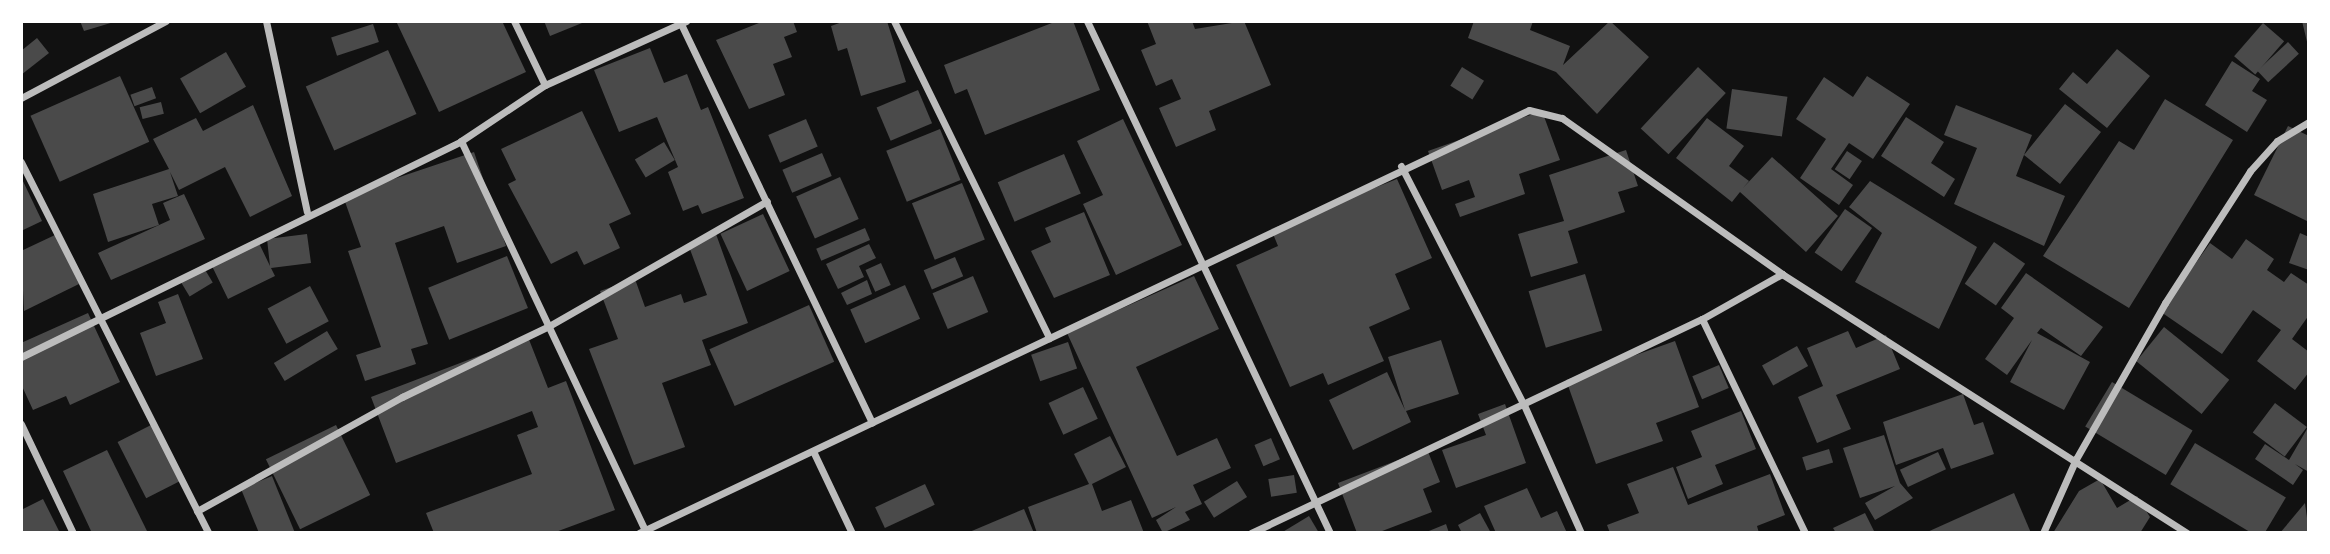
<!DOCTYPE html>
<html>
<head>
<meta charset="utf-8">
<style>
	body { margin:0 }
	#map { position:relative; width:2330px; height:554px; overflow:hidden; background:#111; font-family:Merriweather,serif }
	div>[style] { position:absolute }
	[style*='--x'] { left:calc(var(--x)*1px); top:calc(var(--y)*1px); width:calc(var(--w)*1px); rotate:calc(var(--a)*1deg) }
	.building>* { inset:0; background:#4a4a4a; transform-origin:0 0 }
	.minor>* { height:7px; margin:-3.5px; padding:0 3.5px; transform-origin:3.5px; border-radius:3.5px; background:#bcbcbc }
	span { translate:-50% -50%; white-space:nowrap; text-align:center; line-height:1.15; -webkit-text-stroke:5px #fff; paint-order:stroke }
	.frame { position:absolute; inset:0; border:23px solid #fff; pointer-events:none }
</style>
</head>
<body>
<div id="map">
	<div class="building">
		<div style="clip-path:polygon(80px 21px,114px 21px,114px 22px,84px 31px)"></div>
		<div style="clip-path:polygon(396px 21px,502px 21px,526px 72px,439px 112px)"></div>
		<div style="clip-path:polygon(544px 21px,587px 21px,550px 36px)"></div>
		<div style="clip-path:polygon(764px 21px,793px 21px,797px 32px,784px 37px,792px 57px,773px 64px,785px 95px,749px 109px,716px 40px)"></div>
		<div style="clip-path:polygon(845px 21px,887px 21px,906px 82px,861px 96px,847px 48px,838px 51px,831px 26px)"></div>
		<div style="clip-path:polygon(1057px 21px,1073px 21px,1100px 90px,985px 135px,967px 89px,955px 94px,944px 65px)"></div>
		<div style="clip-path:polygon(1147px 21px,1192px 21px,1195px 29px,1244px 21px,1271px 85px,1209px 111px,1216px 130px,1176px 147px,1159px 108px,1181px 99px,1172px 79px,1156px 86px,1141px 50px,1156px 44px)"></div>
		<div style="clip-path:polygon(1474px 21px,1533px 21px,1530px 30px,1570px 46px,1563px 65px,1610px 21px,1649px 57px,1597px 114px,1556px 72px,1468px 38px)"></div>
		<div style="clip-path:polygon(2302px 21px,2309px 21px,2309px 46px,2308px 46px)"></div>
		<div style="left:2263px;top:23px;width:28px;height:44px;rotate:41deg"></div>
		<div style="left:373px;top:24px;width:19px;height:44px;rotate:72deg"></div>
		<div style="clip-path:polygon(37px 38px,49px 53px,21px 75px,21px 51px)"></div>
		<div style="left:2288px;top:42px;width:16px;height:42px;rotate:47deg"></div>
		<div style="clip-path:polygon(650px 48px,664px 83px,687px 74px,701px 110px,708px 107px,744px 198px,702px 214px,698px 205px,683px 211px,668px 172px,678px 167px,657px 117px,619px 132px,594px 70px)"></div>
		<div style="clip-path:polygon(2117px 49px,2150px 76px,2107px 128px,2059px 89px,2073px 72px,2087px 84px)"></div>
		<div style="left:388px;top:50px;width:70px;height:90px;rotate:66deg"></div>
		<div style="left:226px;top:52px;width:40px;height:53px;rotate:60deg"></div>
		<div style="clip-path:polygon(2232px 61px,2260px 79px,2252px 91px,2267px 100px,2247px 132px,2205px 105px)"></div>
		<div style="left:1462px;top:67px;width:26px;height:22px;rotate:32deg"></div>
		<div style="left:1698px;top:67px;width:38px;height:84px;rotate:43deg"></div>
		<div style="left:120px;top:76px;width:72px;height:98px;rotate:66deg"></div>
		<div style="clip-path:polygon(1867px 76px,1910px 104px,1873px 159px,1849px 143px,1831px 169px,1853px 185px,1839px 205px,1800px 178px,1826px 139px,1796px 119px,1824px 77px,1853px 97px)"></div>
		<div style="left:152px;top:87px;width:12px;height:23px;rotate:70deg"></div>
		<div style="left:1732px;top:89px;width:56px;height:40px;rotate:8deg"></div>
		<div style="left:918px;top:90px;width:36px;height:45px;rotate:67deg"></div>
		<div style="clip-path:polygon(2165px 99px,2233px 140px,2129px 308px,2043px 256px,2119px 141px,2134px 150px)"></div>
		<div style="left:161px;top:102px;width:12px;height:22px;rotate:76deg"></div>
		<div style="clip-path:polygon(2065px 104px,2101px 132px,2060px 184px,2024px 155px,2016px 176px,2065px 196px,2044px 246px,1954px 204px,1977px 148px,1944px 135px,1956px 105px,2032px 135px,2024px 155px)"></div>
		<div style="clip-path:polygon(253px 105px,292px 196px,250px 217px,225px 167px,179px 190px,170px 172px,178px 196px,152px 204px,159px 225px,108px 242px,93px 194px,169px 169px,153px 139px,196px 118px,203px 131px)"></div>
		<div style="clip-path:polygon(582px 111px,631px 214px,609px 224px,620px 248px,584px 265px,577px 251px,551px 264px,508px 184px,516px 180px,501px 149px)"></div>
		<div style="clip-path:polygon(1542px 111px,1560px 160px,1519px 174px,1525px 194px,1460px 217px,1455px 204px,1475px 197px,1469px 180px,1442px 190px,1428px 151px)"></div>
		<div style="clip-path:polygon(1906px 117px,1944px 142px,1931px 163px,1955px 179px,1944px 197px,1881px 156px)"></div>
		<div style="clip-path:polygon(1707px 118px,1744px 146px,1729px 166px,1749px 181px,1743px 188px,1772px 157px,1838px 216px,1806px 252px,1740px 192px,1732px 202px,1676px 158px)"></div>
		<div style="left:806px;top:119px;width:30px;height:41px;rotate:67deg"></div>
		<div style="clip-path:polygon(1123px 119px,1182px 245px,1116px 275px,1083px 204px,1103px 195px,1077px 141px)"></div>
		<div style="clip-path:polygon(2288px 126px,2309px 136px,2309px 222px,2254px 195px)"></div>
		<div style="left:940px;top:129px;width:55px;height:58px;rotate:68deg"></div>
		<div style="left:664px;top:142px;width:21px;height:34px;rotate:59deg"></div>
		<div style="clip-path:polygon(1626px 150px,1638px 186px,1618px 192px,1625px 212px,1568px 231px,1578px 263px,1531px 277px,1518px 234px,1564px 221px,1549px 175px)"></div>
		<div style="left:1847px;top:151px;width:18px;height:22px;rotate:34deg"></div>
		<div style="clip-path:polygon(474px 152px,506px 246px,457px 263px,444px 226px,395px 243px,428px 344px,411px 349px,416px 364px,365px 381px,356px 355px,381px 347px,348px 251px,361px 247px,343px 196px)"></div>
		<div style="left:822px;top:153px;width:25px;height:43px;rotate:67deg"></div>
		<div style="left:1064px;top:154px;width:43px;height:72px;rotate:67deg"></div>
		<div style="clip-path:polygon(21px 177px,42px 221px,21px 231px)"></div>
		<div style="left:840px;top:177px;width:46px;height:48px;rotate:66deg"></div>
		<div style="clip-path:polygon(1397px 179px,1432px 258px,1395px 274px,1410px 309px,1369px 327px,1384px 361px,1328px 385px,1323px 373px,1290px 387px,1236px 265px,1278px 246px,1271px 229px)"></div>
		<div style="clip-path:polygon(1870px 181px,1977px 247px,1939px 329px,1855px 282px,1882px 233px,1849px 207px)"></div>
		<div style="left:962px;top:183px;width:61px;height:54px;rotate:68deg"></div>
		<div style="clip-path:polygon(184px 194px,205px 239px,111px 280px,98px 253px,170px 220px,163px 203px)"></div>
		<div style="left:1845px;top:209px;width:33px;height:53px;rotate:35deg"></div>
		<div style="clip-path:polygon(1084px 212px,1110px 275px,1054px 298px,1031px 251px,1051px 242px,1045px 228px)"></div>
		<div style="left:763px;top:214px;width:63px;height:47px;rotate:65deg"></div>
		<div style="left:865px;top:228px;width:13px;height:53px;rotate:67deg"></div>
		<div style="clip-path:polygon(2300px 233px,2309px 237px,2309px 270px,2289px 263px)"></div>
		<div style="clip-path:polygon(307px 234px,311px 263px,271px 268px,275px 276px,228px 299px,210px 262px,257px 239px,270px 266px,267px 239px)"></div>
		<div style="clip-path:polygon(716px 234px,748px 323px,702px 340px,711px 365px,662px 383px,685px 447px,634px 465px,589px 349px,618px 339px,600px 291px,635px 279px,645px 307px,681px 294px,684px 303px,707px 295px,688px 244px)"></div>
		<div style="clip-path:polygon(55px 235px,79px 284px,24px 311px,21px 251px)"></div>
		<div style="clip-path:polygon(2246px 239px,2274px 259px,2267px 270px,2284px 282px,2291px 273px,2309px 285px,2309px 315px,2292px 339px,2309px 352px,2309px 372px,2295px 390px,2257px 361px,2281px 330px,2253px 310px,2222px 354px,2161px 312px,2210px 243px,2232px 259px)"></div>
		<div style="left:1994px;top:242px;width:38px;height:51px;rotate:35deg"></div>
		<div style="clip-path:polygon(869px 244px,876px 258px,859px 266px,864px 277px,838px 289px,826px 264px)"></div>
		<div style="left:507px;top:256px;width:56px;height:85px;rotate:68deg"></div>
		<div style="left:955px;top:257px;width:21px;height:34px;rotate:67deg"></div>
		<div style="left:881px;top:263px;width:24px;height:17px;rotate:66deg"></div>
		<div style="left:204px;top:268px;width:17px;height:27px;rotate:59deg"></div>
		<div style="clip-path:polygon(2026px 273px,2103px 327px,2081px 356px,2041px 328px,2037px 333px,2090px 362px,2064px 410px,2010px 382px,2032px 340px,2007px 375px,1985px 359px,2014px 318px,2001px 308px)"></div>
		<div style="left:1585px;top:274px;width:59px;height:59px;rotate:73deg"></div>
		<div style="left:973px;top:276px;width:39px;height:44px;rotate:67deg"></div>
		<div style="clip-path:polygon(1194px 276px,1219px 329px,1136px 367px,1177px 456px,1217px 438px,1231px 468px,1193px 485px,1202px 504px,1185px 512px,1190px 520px,1163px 533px,1156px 520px,1176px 507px,1152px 518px,1067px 333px)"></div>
		<div style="clip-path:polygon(867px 280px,872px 294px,847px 305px,841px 293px)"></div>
		<div style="left:905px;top:285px;width:37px;height:60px;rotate:66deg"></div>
		<div style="left:310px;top:286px;width:40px;height:48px;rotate:62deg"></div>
		<div style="clip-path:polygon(178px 294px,203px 359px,156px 376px,140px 333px,166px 323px,158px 302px)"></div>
		<div style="left:809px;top:305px;width:62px;height:109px;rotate:66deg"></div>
		<div style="clip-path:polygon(88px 313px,120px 382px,70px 405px,66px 396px,33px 410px,21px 384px,21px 343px)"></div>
		<div style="left:2164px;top:327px;width:84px;height:44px;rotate:39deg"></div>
		<div style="left:327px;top:331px;width:21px;height:62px;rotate:59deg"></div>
		<div style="clip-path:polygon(1848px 331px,1856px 348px,1886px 335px,1900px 369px,1836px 395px,1851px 429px,1817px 443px,1798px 397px,1823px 386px,1807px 348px)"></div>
		<div style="clip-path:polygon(528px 337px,548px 388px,566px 381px,615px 510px,553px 533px,434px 533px,426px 513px,532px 474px,517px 435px,538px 427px,532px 411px,396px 463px,371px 397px)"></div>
		<div style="clip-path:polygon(1441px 340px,1459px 394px,1406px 411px,1411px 422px,1353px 450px,1329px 400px,1387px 372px,1405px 410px,1388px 357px)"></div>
		<div style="clip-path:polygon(1675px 341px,1699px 407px,1656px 423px,1663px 441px,1596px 464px,1566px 380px)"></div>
		<div style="left:1068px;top:342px;width:28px;height:39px;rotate:71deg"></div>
		<div style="left:1797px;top:346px;width:23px;height:40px;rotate:61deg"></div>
		<div style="left:1719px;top:365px;width:25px;height:29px;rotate:67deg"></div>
		<div style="left:2112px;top:382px;width:94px;height:52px;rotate:31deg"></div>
		<div style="left:1083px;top:387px;width:35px;height:38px;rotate:65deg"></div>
		<div style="clip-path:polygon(1963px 394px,1974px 425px,1983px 422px,1994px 454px,1951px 469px,1943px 448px,1896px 465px,1883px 422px)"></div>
		<div style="left:2275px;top:403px;width:40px;height:37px;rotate:37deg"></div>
		<div style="clip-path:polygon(1505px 404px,1526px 463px,1456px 488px,1442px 450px,1486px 435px,1478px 414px)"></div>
		<div style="clip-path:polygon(1741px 411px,1756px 449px,1715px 465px,1723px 484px,1688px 499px,1676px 467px,1702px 457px,1691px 431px)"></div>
		<div style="left:155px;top:423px;width:63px;height:42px;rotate:63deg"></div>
		<div style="left:336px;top:425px;width:78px;height:78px;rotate:64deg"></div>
		<div style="clip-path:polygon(2307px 429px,2309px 472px,2295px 464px,2303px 470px,2293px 485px,2255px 459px,2265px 444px,2289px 460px)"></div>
		<div style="clip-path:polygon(1884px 435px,1900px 483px,1913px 498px,1875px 520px,1865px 503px,1895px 486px,1860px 498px,1843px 448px)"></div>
		<div style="clip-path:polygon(1110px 436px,1126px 467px,1092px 484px,1102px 511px,1131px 500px,1144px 533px,1037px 533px,1028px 507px,1089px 484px,1074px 454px)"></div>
		<div style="left:1271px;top:438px;width:23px;height:18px;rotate:67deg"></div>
		<div style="left:2195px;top:443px;width:106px;height:48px;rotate:31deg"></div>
		<div style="clip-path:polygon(1427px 449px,1440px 482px,1423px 489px,1432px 512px,1377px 533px,1357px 533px,1338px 483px)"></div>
		<div style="left:1829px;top:449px;width:14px;height:28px;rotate:73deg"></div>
		<div style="clip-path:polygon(107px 450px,148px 533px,92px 533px,63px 471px)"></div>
		<div style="left:1938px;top:452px;width:19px;height:42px;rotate:65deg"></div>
		<div style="clip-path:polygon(1673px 467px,1688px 505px,1770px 474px,1785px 515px,1757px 526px,1759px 533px,1610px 533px,1607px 525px,1639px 513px,1627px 484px)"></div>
		<div style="left:1294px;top:475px;width:18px;height:26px;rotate:81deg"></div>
		<div style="clip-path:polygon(272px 476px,295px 533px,259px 533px,241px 489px)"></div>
		<div style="clip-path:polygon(2100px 479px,2117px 508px,2137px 496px,2150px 517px,2140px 533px,2053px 533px,2079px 491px)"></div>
		<div style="left:1237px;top:481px;width:19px;height:39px;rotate:58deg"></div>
		<div style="left:925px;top:484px;width:23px;height:55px;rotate:65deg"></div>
		<div style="clip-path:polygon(1527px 488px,1541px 518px,1557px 511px,1567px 533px,1496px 533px,1484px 506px)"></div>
		<div style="clip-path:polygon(2014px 493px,2031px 533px,1925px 533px)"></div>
		<div style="clip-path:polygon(43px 499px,60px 533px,21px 533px,21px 510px)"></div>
		<div style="clip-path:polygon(2305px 503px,2309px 533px,2280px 533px)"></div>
		<div style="clip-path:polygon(1024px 509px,1034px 533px,967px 533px)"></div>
		<div style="clip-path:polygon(1480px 513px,1491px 533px,1462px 533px,1458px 525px)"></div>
		<div style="clip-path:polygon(1865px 513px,1875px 533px,1836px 533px,1833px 528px)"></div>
		<div style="clip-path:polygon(1309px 516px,1319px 533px,1281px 533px)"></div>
		<div style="clip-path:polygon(1446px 524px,1449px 533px,1424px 533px)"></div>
	</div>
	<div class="minor">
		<div style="--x:266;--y:21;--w:195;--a:77.9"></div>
		<div style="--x:514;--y:21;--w:71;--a:64.2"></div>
		<div style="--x:894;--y:21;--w:353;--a:63.9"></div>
		<div style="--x:1087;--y:21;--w:567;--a:64.61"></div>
		<div style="--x:681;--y:24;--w:442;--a:64.4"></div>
		<div style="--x:21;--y:98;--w:164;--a:-28"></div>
		<div style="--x:461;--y:141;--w:430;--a:64.7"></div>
		<div style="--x:21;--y:162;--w:415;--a:63.2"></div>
		<div style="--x:1401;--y:166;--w:269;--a:62.8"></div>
		<div style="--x:1524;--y:405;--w:140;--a:66"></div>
		<div style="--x:1702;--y:319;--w:237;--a:64.3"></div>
		<div style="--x:21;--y:357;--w:490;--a:-26.1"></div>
		<div style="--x:461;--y:141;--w:101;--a:-33.7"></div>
		<div style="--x:545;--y:85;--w:155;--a:-24.4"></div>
		<div style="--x:21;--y:424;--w:121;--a:64.5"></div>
		<div style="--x:813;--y:451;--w:91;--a:64.6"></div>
		<div style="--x:197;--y:511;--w:235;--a:-29.1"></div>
		<div style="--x:402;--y:397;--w:163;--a:-25.8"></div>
		<div style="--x:549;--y:326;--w:251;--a:-29.8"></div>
		<div style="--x:639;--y:533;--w:985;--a:-25.42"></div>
		<div style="--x:1529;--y:110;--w:34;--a:14"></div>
		<div style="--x:1562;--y:118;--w:270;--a:35.3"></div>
		<div style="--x:1782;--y:274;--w:481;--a:32.6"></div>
		<div style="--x:1251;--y:533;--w:499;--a:-25.4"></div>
		<div style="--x:1702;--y:319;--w:92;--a:-29.4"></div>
		<div style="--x:2043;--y:533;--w:81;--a:-66"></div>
		<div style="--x:2076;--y:459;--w:180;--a:-60.3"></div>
		<div style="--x:2165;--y:303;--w:157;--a:-57.2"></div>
		<div style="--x:2250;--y:171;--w:40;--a:-48"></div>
		<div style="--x:2277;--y:141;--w:37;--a:-31"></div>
	</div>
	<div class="frame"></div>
</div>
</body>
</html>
